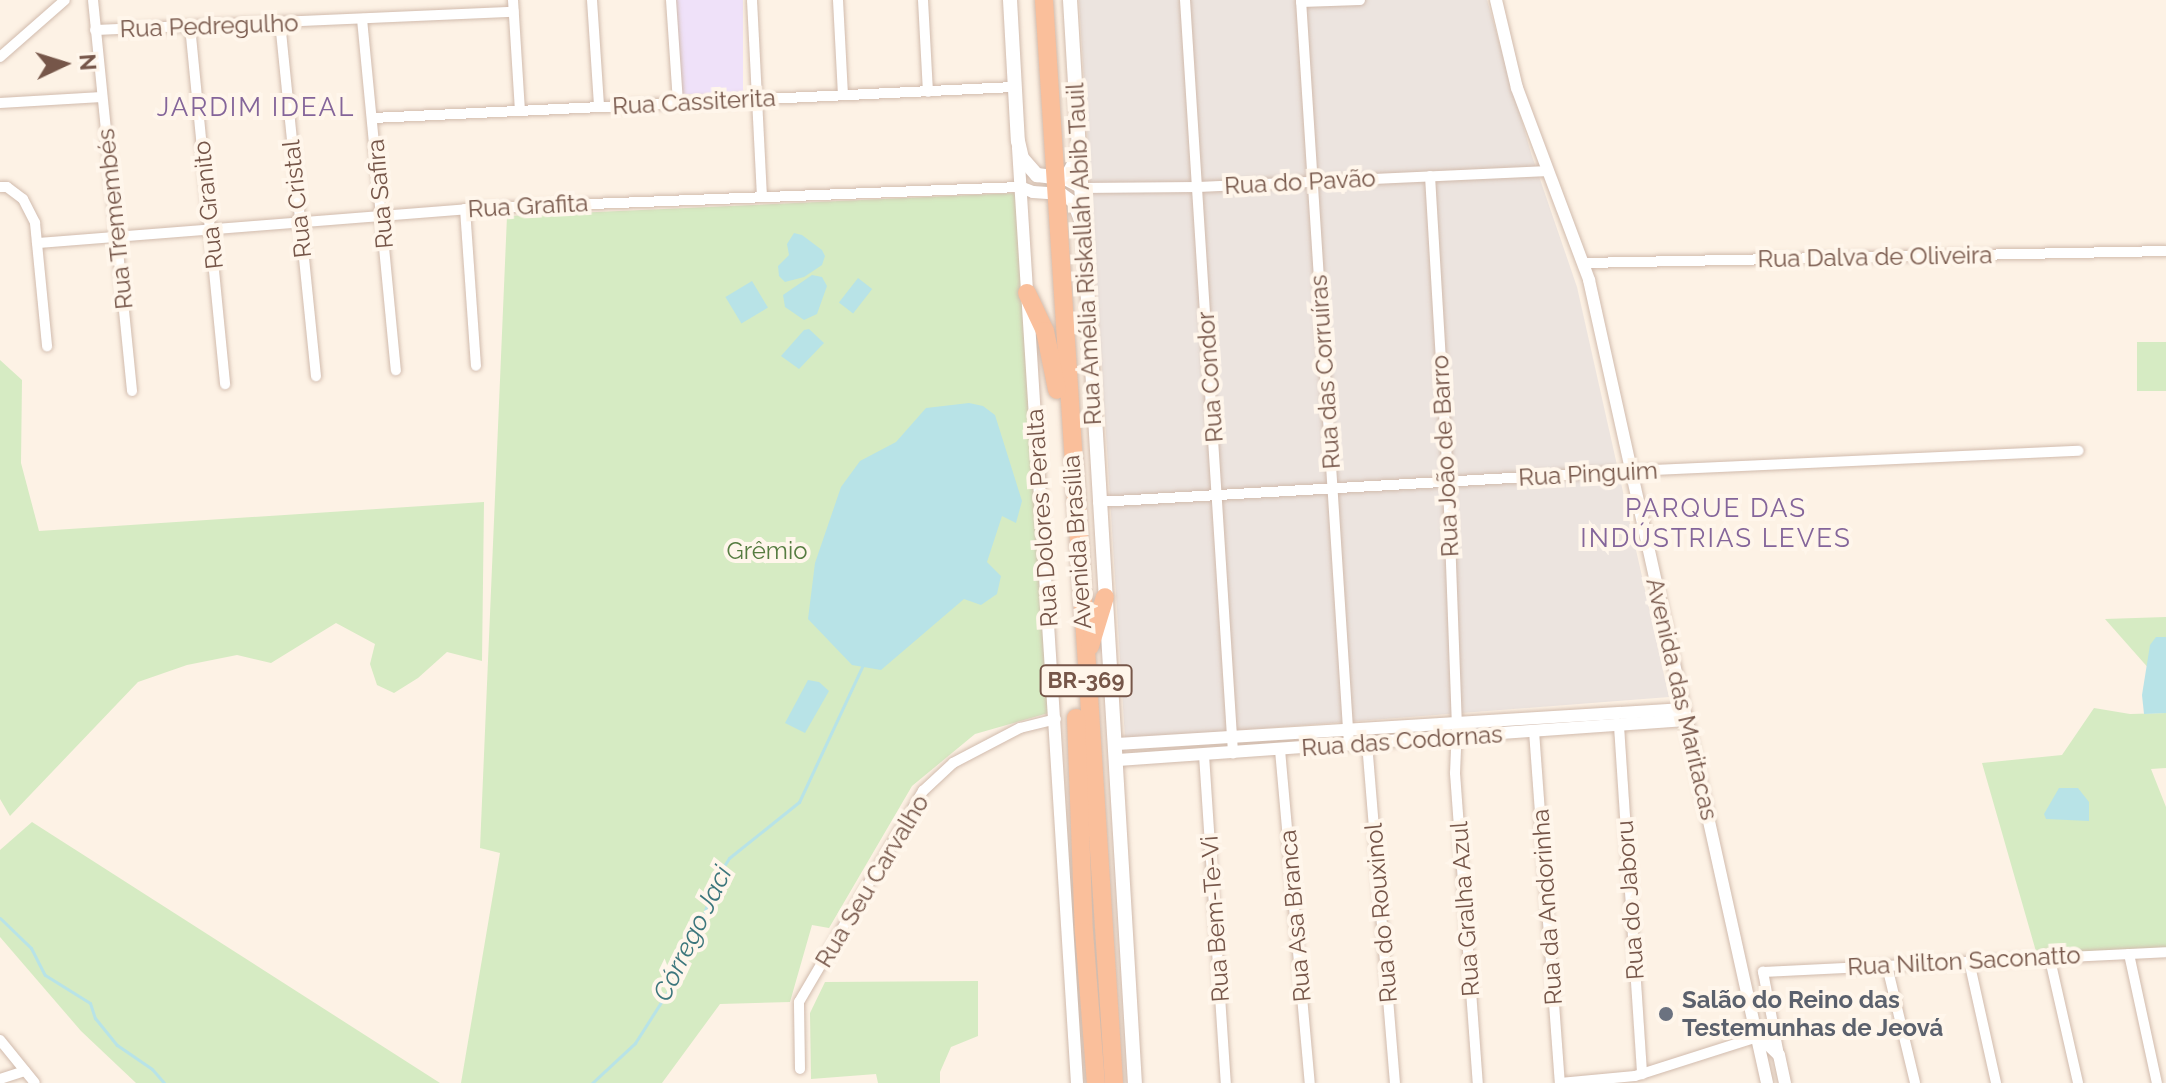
<!DOCTYPE html>
<html>
<head>
<meta charset="utf-8">
<style>
	body { margin:0 }
	#map { position:relative; width:2166px; height:1083px; overflow:hidden; background:#fdf2e5; font-family:Raleway,sans-serif }
	div>[style] { position:absolute }
	[style*='--x'] { left:calc(var(--x)*1px); top:calc(var(--y)*1px); width:calc(var(--w)*1px); rotate:calc(var(--a)*1deg) }
	.industrial>* { inset:0; background:#ece4df }
	.education>* { inset:0; background:#efe1f9; transform-origin:0 0 }
	.green>* { inset:0; background:#d6ebc3; transform-origin:0 0 }
	.water>* { inset:0; background:#b8e3e7; transform-origin:0 0 }
	.stream>* { height:3px; margin:-1.5px; padding:0 1.5px; transform-origin:1.5px; border-radius:1.5px; background:#b8e3e7 }
	.roads { filter:drop-shadow(0 0 2px #d1bbad) drop-shadow(0 0 2px #d1bbad) }
	.minor>* { height:10px; margin:-5px; padding:0 5px; transform-origin:5px; border-radius:5px; background:#fff }
	.tertiary>* { height:12px; margin:-6px; padding:0 6px; transform-origin:6px; border-radius:6px; background:#fff }
	.secondary>* { height:14px; margin:-7px; padding:0 7px; transform-origin:7px; border-radius:7px; background:#fff }
	.trunk>* { height:18px; margin:-9px; padding:0 9px; transform-origin:9px; border-radius:9px; background:#fabf9b }
	.dots>* { width:22px; height:22px; translate:-50% -50%; box-sizing:border-box; border:4px solid #fff6eb; border-radius:50% }
	span { translate:-50% -50%; white-space:nowrap; text-align:center; line-height:1.15; -webkit-text-stroke:8px #fff6eb; paint-order:stroke }
	.shield-label span { padding:2px 6px; background:#fff6eb; border:2px solid; border-radius:6px; -webkit-text-stroke-width:0 }
	.shield-label { font-size:22px; color:#765649; font-weight:700 }
	.street-label { font-size:24px; color:#765649 }
	.park-label { font-size:24px; color:#567c41 }
	.worship-label { font-size:24px; color:#5b616d; font-weight:700 }
	.left { translate:0 -50%; text-align:left }
	.neighbourhood-label { font-size:26px; color:#84659a; letter-spacing:2px }
	.water-label { font-size:26px; color:#3c767c; font-style:italic }
	.north { position:absolute; left:24px; top:24px; width:80px; height:80px; -webkit-text-stroke:6px #fff6eb; paint-order:stroke; rotate:86deg; font-size:22px; font-weight:700; line-height:32px; text-align:center; color:#765649 }
	.north::after { content:''; display:block; margin:auto; width:28px; height:36px; background:#765649; clip-path:polygon(50% 0,100% 100%,50% 72%,0 100%) }
</style>
</head>
<body>
<div id="map">
	<div class="industrial">
		<div style="clip-path:polygon(1079px 0,1487px 0,1531px 153px,1577px 287px,1669px 697px,1125px 739px)"></div>
	</div>
	<div class="education">
		<div style="left:676px;top:0;width:67px;height:94px"></div>
	</div>
	<div class="green">
		<div style="clip-path:polygon(1016px 193px,1052px 712px,975px 734px,912px 786px,829px 928px,812px 925px,790px 1002px,720px 1004px,662px 1083px,461px 1083px,500px 853px,480px 848px,507px 216px)"></div>
		<div style="left:2137px;top:342px;width:29px;height:49px"></div>
		<div style="clip-path:polygon(0 360px,22px 380px,21px 463px,39px 531px,484px 502px,482px 661px,447px 652px,418px 678px,394px 693px,377px 685px,370px 664px,375px 644px,336px 623px,271px 663px,237px 655px,187px 665px,138px 682px,10px 816px,0 799px)"></div>
		<div style="clip-path:polygon(2166px 617px,2166px 688px,2105px 619px)"></div>
		<div style="clip-path:polygon(2094px 708px,2130px 714px,2166px 713px,2166px 768px,2151px 769px,2166px 807px,2166px 948px,2037px 955px,1982px 763px,2062px 755px)"></div>
		<div style="clip-path:polygon(32px 822px,440px 1083px,136px 1083px,81px 1031px,0 937px,0 850px)"></div>
		<div style="clip-path:polygon(978px 981px,978px 1036px,951px 1047px,940px 1072px,940px 1083px,878px 1083px,876px 1074px,811px 1079px,810px 1013px,825px 982px)"></div>
	</div>
	<div class="water">
		<div style="clip-path:polygon(794px 233px,802px 235px,822px 250px,825px 256px,822px 265px,804px 277px,785px 282px,779px 276px,778px 266px,789px 255px,787px 244px)"></div>
		<div style="clip-path:polygon(812px 275px,822px 277px,827px 286px,817px 314px,804px 320px,785px 307px,783px 295px)"></div>
		<div style="left:858px;top:278px;width:18px;height:31px;rotate:38deg"></div>
		<div style="left:752px;top:281px;width:31px;height:31px;rotate:59deg"></div>
		<div style="clip-path:polygon(809px 329px,824px 343px,799px 369px,781px 356px,804px 330px)"></div>
		<div style="clip-path:polygon(969px 403px,983px 406px,995px 415px,1022px 501px,1016px 523px,1002px 516px,987px 562px,1001px 576px,997px 594px,981px 605px,964px 599px,881px 670px,852px 665px,808px 619px,815px 563px,841px 487px,860px 461px,896px 442px,926px 408px)"></div>
		<div style="clip-path:polygon(2156px 637px,2166px 637px,2166px 713px,2144px 714px,2142px 695px,2150px 645px)"></div>
		<div style="clip-path:polygon(808px 680px,819px 682px,829px 691px,805px 733px,785px 723px)"></div>
		<div style="clip-path:polygon(2059px 788px,2078px 788px,2089px 802px,2089px 821px,2046px 819px,2044px 814px)"></div>
	</div>
	<div class="stream">
		<div style="--x:0;--y:918;--w:43;--a:44.1"></div>
		<div style="--x:31;--y:948;--w:30;--a:63"></div>
		<div style="--x:45;--y:975;--w:53;--a:31.9"></div>
		<div style="--x:90;--y:1003;--w:16;--a:72"></div>
		<div style="--x:95;--y:1018;--w:35;--a:51"></div>
		<div style="--x:117;--y:1045;--w:42;--a:34.4"></div>
		<div style="--x:152;--y:1069;--w:18;--a:49"></div>
		<div style="--x:592;--y:1083;--w:59;--a:-42.9"></div>
		<div style="--x:635;--y:1043;--w:91;--a:-57.5"></div>
		<div style="--x:684;--y:966;--w:29;--a:-65"></div>
		<div style="--x:696;--y:940;--w:61;--a:-72.8"></div>
		<div style="--x:714;--y:882;--w:28;--a:-58"></div>
		<div style="--x:729;--y:858;--w:90;--a:-38.7"></div>
		<div style="--x:799;--y:802;--w:151;--a:-65"></div>
	</div>
	<div class="roads">
		<div class="minor">
			<div style="--x:93;--y:0;--w:393;--a:84.3"></div>
			<div style="--x:513;--y:0;--w:110;--a:86.4"></div>
			<div style="--x:592;--y:0;--w:106;--a:86.2"></div>
			<div style="--x:671;--y:0;--w:103;--a:86.1"></div>
			<div style="--x:752;--y:0;--w:196;--a:87.1"></div>
			<div style="--x:838;--y:0;--w:95;--a:87"></div>
			<div style="--x:923;--y:0;--w:92;--a:86.9"></div>
			<div style="--x:1185;--y:0;--w:755;--a:86.35"></div>
			<div style="--x:1301;--y:0;--w:747;--a:86.31"></div>
			<div style="--x:1301;--y:2;--w:59;--a:-1.9"></div>
			<div style="--x:362;--y:19;--w:353;--a:84.5"></div>
			<div style="--x:280;--y:22;--w:356;--a:84.2"></div>
			<div style="--x:190;--y:26;--w:360;--a:84.4"></div>
			<div style="--x:95;--y:30;--w:419;--a:-2.5"></div>
			<div style="--x:0;--y:57;--w:86;--a:-41.2"></div>
			<div style="--x:0;--y:103;--w:102;--a:-3.4"></div>
			<div style="--x:373;--y:118;--w:642;--a:-2.77"></div>
			<div style="--x:1430;--y:176;--w:307;--a:86.6"></div>
			<div style="--x:1448;--y:482;--w:242;--a:87.9"></div>
			<div style="--x:1457;--y:724;--w:49;--a:92.3"></div>
			<div style="--x:1455;--y:773;--w:311;--a:85.8"></div>
			<div style="--x:1061;--y:178;--w:21;--a:28"></div>
			<div style="--x:1080;--y:188;--w:118;--a:-0.5"></div>
			<div style="--x:1198;--y:187;--w:351;--a:-2.6"></div>
			<div style="--x:0;--y:187;--w:7;--a:0"></div>
			<div style="--x:7;--y:187;--w:20;--a:37"></div>
			<div style="--x:23;--y:199;--w:27;--a:63"></div>
			<div style="--x:35;--y:223;--w:124;--a:84.4"></div>
			<div style="--x:465;--y:209;--w:157;--a:86"></div>
			<div style="--x:37;--y:243;--w:429;--a:-4.5"></div>
			<div style="--x:465;--y:209;--w:555;--a:-2.27"></div>
			<div style="--x:1584;--y:263;--w:582;--a:-1.18"></div>
			<div style="--x:1098;--y:502;--w:534;--a:-3.33"></div>
			<div style="--x:1631;--y:471;--w:448;--a:-2.6"></div>
			<div style="--x:1619;--y:726;--w:349;--a:86.2"></div>
			<div style="--x:1534;--y:731;--w:353;--a:85.8"></div>
			<div style="--x:1367;--y:743;--w:341;--a:85.3"></div>
			<div style="--x:1280;--y:750;--w:334;--a:84.9"></div>
			<div style="--x:1204;--y:755;--w:329;--a:86.2"></div>
			<div style="--x:2129;--y:954;--w:132;--a:77.8"></div>
			<div style="--x:2049;--y:955;--w:131;--a:77.2"></div>
			<div style="--x:1969;--y:961;--w:125;--a:77.5"></div>
			<div style="--x:1887;--y:966;--w:120;--a:76.5"></div>
			<div style="--x:0;--y:1040;--w:55;--a:50.9"></div>
			<div style="--x:1779;--y:1055;--w:85;--a:-100.9"></div>
			<div style="--x:1763;--y:972;--w:403;--a:-2.8"></div>
			<div style="--x:800;--y:1069;--w:67;--a:-90.9"></div>
			<div style="--x:799;--y:1002;--w:245;--a:-59.6"></div>
			<div style="--x:923;--y:791;--w:41;--a:-43"></div>
			<div style="--x:953;--y:763;--w:76;--a:-27.6"></div>
			<div style="--x:1020;--y:728;--w:37;--a:-14"></div>
			<div style="--x:0;--y:1079;--w:26;--a:-18"></div>
			<div style="--x:1560;--y:1083;--w:75;--a:-5.3"></div>
			<div style="--x:1635;--y:1076;--w:131;--a:-17.7"></div>
		</div>
		<div class="tertiary">
			<div style="--x:1496;--y:0;--w:90;--a:76.6"></div>
			<div style="--x:1517;--y:88;--w:205;--a:69.4"></div>
			<div style="--x:1589;--y:280;--w:822;--a:77.5"></div>
			<div style="--x:1018;--y:148;--w:937;--a:86.39"></div>
			<div style="--x:1020;--y:187;--w:14;--a:21"></div>
			<div style="--x:1033;--y:192;--w:29;--a:4"></div>
			<div style="--x:1062;--y:194;--w:14;--a:36"></div>
			<div style="--x:1073;--y:202;--w:19;--a:69"></div>
			<div style="--x:1117;--y:744;--w:568;--a:-3.53"></div>
			<div style="--x:1118;--y:760;--w:569;--a:-4.03"></div>
			<div style="--x:1755;--y:1032;--w:33;--a:44"></div>
			<div style="--x:1779;--y:1055;--w:29;--a:78"></div>
		</div>
		<div class="secondary">
			<div style="--x:1010;--y:0;--w:141;--a:86.8"></div>
			<div style="--x:1018;--y:141;--w:17;--a:77"></div>
			<div style="--x:1022;--y:158;--w:23;--a:49"></div>
			<div style="--x:1037;--y:175;--w:24;--a:7"></div>
			<div style="--x:1061;--y:178;--w:8;--a:-23"></div>
			<div style="--x:1068;--y:175;--w:19;--a:-62"></div>
			<div style="--x:1070;--y:0;--w:1085;--a:86.57"></div>
		</div>
		<div class="trunk">
			<div style="--x:1044;--y:0;--w:1085;--a:86.3"></div>
			<div style="--x:1027;--y:293;--w:42;--a:64.7"></div>
			<div style="--x:1045;--y:331;--w:60;--a:78.5"></div>
			<div style="--x:1090;--y:646;--w:51;--a:-73"></div>
			<div style="--x:1076;--y:718;--w:214;--a:87.9"></div>
			<div style="--x:1084;--y:932;--w:151;--a:85.5"></div>
		</div>
	</div>
	<div class="dots">
		<div style="left:1666px;top:1014px;background:#6b7280"></div>
	</div>
	<div class="shield-label">
		<span style="left:1086px;top:681px">BR-369</span>
	</div>
	<div class="street-label">
		<span style="left:209px;top:26px;rotate:-2deg">Rua Pedregulho</span>
		<span style="left:694px;top:102px;rotate:-3deg">Rua Cassiterita</span>
		<span style="left:1300px;top:182px;rotate:-3deg">Rua do Pavão</span>
		<span style="left:380px;top:194px;rotate:-95deg">Rua Safira</span>
		<span style="left:297px;top:199px;rotate:-96deg">Rua Cristal</span>
		<span style="left:208px;top:205px;rotate:-96deg">Rua Granito</span>
		<span style="left:528px;top:206px;rotate:-3deg">Rua Grafita</span>
		<span style="left:115px;top:219px;rotate:-96deg">Rua Tremembés</span>
		<span style="left:1084px;top:254px;rotate:-93deg">Rua Amélia Riskallah Abib Tauil</span>
		<span style="left:1875px;top:257px;rotate:-1deg">Rua Dalva de Oliveira</span>
		<span style="left:1325px;top:372px;rotate:-94deg">Rua das Corruíras</span>
		<span style="left:1210px;top:377px;rotate:-94deg">Rua Condor</span>
		<span style="left:1445px;top:456px;rotate:-93deg">Rua João de Barro</span>
		<span style="left:1588px;top:474px;rotate:-3deg">Rua Pinguim</span>
		<span style="left:1042px;top:518px;rotate:-94deg">Rua Dolores Peralta</span>
		<span style="left:1077px;top:542px;rotate:-94deg">Avenida Brasília</span>
		<span style="left:1682px;top:699px;rotate:77deg">Avenida das Maritacas</span>
		<span style="left:1402px;top:741px;rotate:-4deg">Rua das Codornas</span>
		<span style="left:872px;top:881px;rotate:-59deg">Rua Seu Carvalho</span>
		<span style="left:1630px;top:900px;rotate:-94deg">Rua do Jaboru</span>
		<span style="left:1547px;top:907px;rotate:-94deg">Rua da Andorinha</span>
		<span style="left:1465px;top:909px;rotate:-94deg">Rua Gralha Azul</span>
		<span style="left:1381px;top:913px;rotate:-95deg">Rua do Rouxinol</span>
		<span style="left:1295px;top:916px;rotate:-95deg">Rua Asa Branca</span>
		<span style="left:1215px;top:919px;rotate:-94deg">Rua Bem-Te-Vi</span>
		<span style="left:1964px;top:961px;rotate:-3deg">Rua Nilton Saconatto</span>
	</div>
	<div class="park-label">
		<span style="left:767px;top:551px">Grêmio</span>
	</div>
	<div class="worship-label">
		<span class="left" style="left:1682px;top:1014px">Salão do Reino das<br>Testemunhas de Jeová</span>
	</div>
	<div class="neighbourhood-label">
		<span style="left:256px;top:108px">JARDIM IDEAL</span>
		<span style="left:1716px;top:524px">PARQUE DAS<br>INDÚSTRIAS LEVES</span>
	</div>
	<div class="water-label">
		<span style="left:693px;top:934px;rotate:-64deg">Córrego Jaci</span>
	</div>
	<div class="north">N</div>
</div>
</body>
</html>
